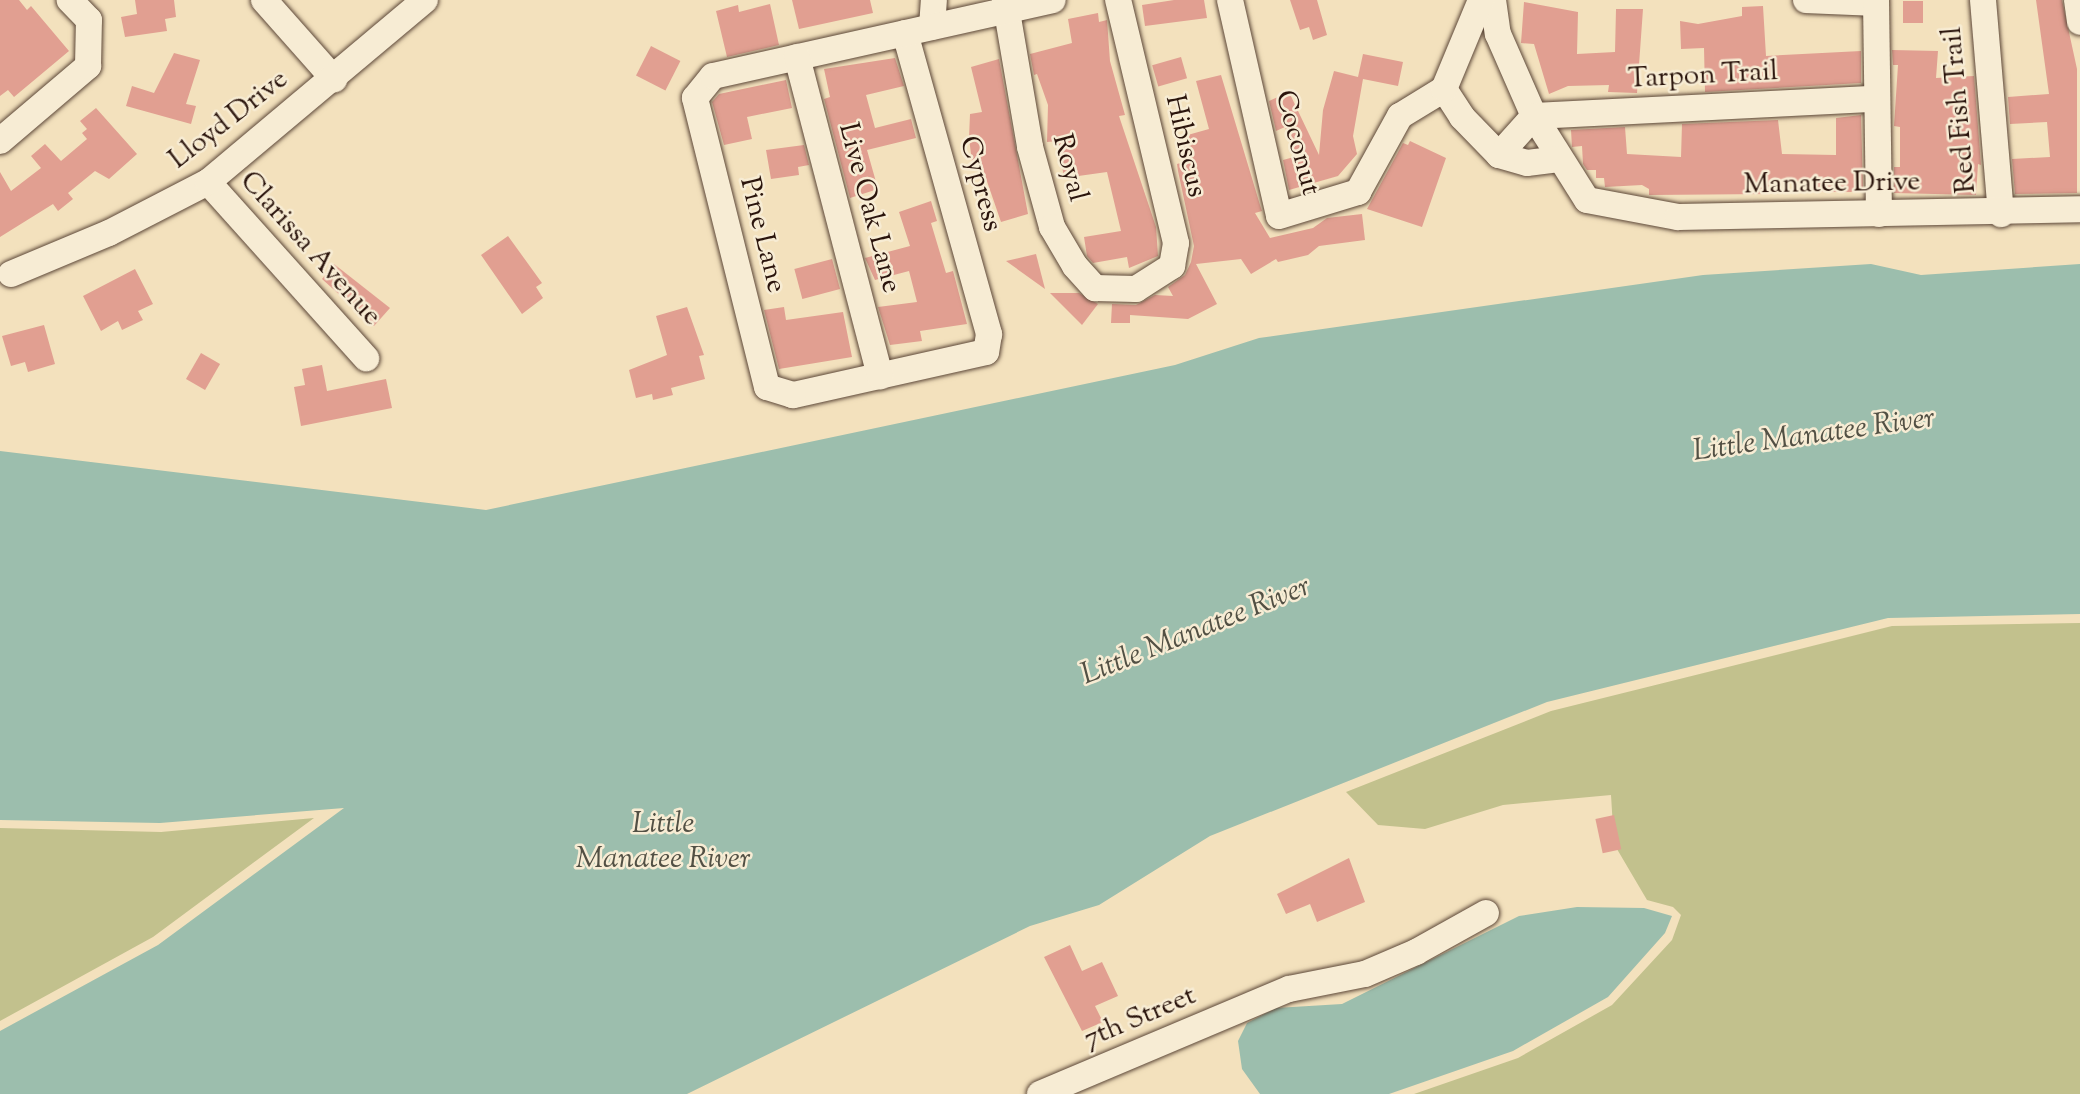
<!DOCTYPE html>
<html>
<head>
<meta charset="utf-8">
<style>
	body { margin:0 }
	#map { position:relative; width:2080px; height:1094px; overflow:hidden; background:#f3e1bd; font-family:"Sorts Mill Goudy",serif }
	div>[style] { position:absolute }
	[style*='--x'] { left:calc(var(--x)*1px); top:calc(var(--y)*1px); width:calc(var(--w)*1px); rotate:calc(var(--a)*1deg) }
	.green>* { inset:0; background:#c2c18d }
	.water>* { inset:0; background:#9cbead }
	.building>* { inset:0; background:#e19f91; transform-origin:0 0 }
	.roads { filter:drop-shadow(0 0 2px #5c4738) drop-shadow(0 0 2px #5c4738) }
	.minor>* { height:26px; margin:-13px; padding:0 13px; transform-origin:13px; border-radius:13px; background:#f7ecd4 }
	span { translate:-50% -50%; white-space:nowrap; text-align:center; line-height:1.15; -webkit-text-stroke:5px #f7ecd4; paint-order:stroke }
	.street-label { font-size:28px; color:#2a140c }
	.water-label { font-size:30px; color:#525044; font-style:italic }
</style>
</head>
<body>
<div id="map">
	<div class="green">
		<div style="clip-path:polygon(2080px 623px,2080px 1094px,1414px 1094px,1518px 1058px,1612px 1005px,1672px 940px,1681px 915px,1673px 907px,1647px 900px,1614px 844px,1611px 795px,1503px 805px,1425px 829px,1378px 825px,1346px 792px,1551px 711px,1892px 626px)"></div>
		<div style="clip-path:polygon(314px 818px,153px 937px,0 1021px,0 828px,161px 832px)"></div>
	</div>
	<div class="water">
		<div style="clip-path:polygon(1871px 264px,1921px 275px,2080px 264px,2080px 614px,1888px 618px,1547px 702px,1210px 836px,1099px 905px,1030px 926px,687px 1094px,0 1094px,0 1031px,158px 945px,344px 808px,160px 823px,0 820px,0 451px,486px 510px,1175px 365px,1259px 338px,1703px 275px)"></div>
		<div style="clip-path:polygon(1577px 907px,1644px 908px,1672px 916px,1665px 933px,1608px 997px,1513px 1051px,1389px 1094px,1260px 1094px,1242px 1069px,1238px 1041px,1247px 1023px,1276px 1008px,1342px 1004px,1519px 916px)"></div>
	</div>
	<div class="building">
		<div style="clip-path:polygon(0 0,19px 0,27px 10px,31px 6px,69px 51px,14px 97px,8px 90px,0 96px)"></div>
		<div style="clip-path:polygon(135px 0,174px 0,176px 17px,165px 19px,167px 31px,125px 37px,121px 17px,137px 14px)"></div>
		<div style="clip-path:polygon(792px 0,870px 0,873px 13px,799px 29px)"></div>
		<div style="clip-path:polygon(1174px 0,1204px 0,1207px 18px,1145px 26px,1142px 5px)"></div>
		<div style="clip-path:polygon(1290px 0,1317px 0,1327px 35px,1313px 40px,1309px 27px,1300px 30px)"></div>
		<div style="clip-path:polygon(2036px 0,2062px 0,2077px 69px,2077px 193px,2015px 194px,2012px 159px,2050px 157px,2047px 122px,2010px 124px,2008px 97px,2049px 94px)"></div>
		<div style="left:1923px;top:1px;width:22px;height:20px;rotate:90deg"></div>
		<div style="clip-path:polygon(1524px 2px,1578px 12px,1577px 54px,1615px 52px,1616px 9px,1643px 9px,1637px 93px,1608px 92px,1609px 85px,1568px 86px,1549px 94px,1534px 44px,1521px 43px)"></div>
		<div style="clip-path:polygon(770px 4px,779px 45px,727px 57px,716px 11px,738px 5px,739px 12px)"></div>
		<div style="clip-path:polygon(1763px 6px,1766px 56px,1861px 51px,1861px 83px,1705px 92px,1704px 48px,1681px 49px,1680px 21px,1698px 24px,1742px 16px,1742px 7px)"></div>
		<div style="clip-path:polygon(1098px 13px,1099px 22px,1107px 20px,1110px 61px,1125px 115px,1119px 116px,1156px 227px,1158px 256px,1129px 268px,1127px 257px,1093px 263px,1087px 256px,1084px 237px,1121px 231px,1107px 172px,1064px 178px,1058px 141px,1047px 142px,1048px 105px,1037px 74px,1034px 75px,1030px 54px,1072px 43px,1068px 19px)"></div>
		<div style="left:651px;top:46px;width:33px;height:33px;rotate:27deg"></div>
		<div style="clip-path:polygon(1892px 50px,1938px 51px,1936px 78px,1974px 76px,1981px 165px,1978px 164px,1976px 195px,1894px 193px,1894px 167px,1900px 167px,1900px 127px,1894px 126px,1898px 65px,1893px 65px)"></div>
		<div style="clip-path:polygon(174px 53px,200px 60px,186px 104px,196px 106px,191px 124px,126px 106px,132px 86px,154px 93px)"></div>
		<div style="clip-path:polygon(1363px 54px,1403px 62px,1398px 86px,1363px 79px,1353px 136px,1357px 154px,1338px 176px,1289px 190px,1283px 160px,1294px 157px,1285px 127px,1276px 131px,1269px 101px,1289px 92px,1319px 155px,1323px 110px,1334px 71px,1358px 77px)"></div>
		<div style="left:1181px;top:57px;width:22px;height:30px;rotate:74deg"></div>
		<div style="clip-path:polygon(895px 58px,904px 86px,866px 95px,875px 128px,911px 119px,916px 138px,867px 150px,878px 189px,850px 198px,824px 99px,830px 97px,824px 69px)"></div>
		<div style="clip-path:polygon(999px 59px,1028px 214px,1001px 222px,980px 161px,972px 162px,969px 138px,970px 114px,982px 112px,971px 67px)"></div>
		<div style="clip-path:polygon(1221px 75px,1260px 205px,1262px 211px,1255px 213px,1270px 238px,1313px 228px,1327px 218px,1362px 214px,1365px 240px,1319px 246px,1308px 255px,1278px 262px,1276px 259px,1251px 274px,1241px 259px,1196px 264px,1217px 304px,1188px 319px,1130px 315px,1130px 323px,1111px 323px,1112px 304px,1136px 305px,1155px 295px,1173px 296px,1168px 287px,1185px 275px,1191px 262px,1194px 246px,1178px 171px,1177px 164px,1184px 162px,1177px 138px,1209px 129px,1196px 81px)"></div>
		<div style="clip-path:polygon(786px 80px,792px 108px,747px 117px,752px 139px,724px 145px,712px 102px,719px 94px)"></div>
		<div style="clip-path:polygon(96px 108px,137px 154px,109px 179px,95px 171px,68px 193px,73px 199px,58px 211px,53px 204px,0 237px,0 172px,11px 191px,41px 168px,31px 156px,45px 144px,61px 161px,87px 139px,82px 133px,87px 129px,80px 121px)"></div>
		<div style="clip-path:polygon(1861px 115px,1863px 189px,1851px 192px,1814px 192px,1814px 182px,1769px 184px,1769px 194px,1649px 195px,1649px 189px,1642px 185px,1605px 187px,1604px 178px,1596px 178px,1596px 170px,1587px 170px,1583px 164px,1582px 146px,1572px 147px,1571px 130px,1625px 127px,1627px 154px,1681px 157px,1682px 124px,1778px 120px,1782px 154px,1836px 155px,1836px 118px)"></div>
		<div style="clip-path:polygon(1410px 141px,1446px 158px,1422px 227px,1367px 209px,1403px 143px,1408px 145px)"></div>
		<div style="clip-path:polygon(804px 145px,809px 165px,798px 167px,799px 175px,771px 179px,766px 150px)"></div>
		<div style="clip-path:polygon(931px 201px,937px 221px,931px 223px,946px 273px,953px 271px,967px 324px,920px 331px,922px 341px,890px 345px,878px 307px,917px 302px,909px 271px,875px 280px,865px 258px,910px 246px,899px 212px)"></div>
		<div style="clip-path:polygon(508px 236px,542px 283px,536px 287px,543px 298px,522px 314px,481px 255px)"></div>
		<div style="clip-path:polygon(1036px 254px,1045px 289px,1006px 261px)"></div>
		<div style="left:832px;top:259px;width:31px;height:39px;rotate:75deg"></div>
		<div style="clip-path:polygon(334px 264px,390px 308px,374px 326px,322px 279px)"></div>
		<div style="clip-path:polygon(135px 269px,153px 304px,138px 311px,143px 320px,122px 330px,118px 321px,101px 331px,83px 296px)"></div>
		<div style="clip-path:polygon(1050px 293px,1079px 293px,1098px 304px,1082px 325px)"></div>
		<div style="clip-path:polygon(687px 307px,704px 355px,699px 356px,705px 379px,671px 388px,673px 395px,653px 400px,652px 394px,636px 398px,629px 370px,667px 355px,656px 316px)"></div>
		<div style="clip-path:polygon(784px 307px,786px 320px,843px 312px,852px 357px,779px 369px,764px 310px)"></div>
		<div style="clip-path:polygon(44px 325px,55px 364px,28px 372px,25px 362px,11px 366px,2px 336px)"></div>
		<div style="left:201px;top:353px;width:22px;height:30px;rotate:30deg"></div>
		<div style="clip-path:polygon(322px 365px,327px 391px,386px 379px,392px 408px,301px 426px,294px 387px,305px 385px,302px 369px)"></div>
		<div style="left:1614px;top:815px;width:35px;height:19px;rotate:78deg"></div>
		<div style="clip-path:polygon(1349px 858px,1365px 902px,1317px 922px,1310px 904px,1286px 914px,1277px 894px)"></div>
		<div style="clip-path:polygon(1070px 945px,1082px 971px,1102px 962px,1118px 996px,1095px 1006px,1103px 1022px,1082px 1031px,1044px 957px)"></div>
	</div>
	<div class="roads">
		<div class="minor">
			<div style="--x:264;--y:0;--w:106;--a:48.5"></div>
			<div style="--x:1005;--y:0;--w:149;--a:80.3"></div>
			<div style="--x:1030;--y:147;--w:83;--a:74.6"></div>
			<div style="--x:1052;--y:227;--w:45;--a:59.5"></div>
			<div style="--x:1075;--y:266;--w:30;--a:48"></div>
			<div style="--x:1095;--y:288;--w:41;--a:1.4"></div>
			<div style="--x:1136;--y:289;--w:43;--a:-32.6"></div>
			<div style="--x:1172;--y:266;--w:23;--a:-80"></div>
			<div style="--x:1176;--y:243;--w:250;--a:-103.4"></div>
			<div style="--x:1230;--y:0;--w:221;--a:77.2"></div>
			<div style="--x:1279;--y:216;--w:83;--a:-16.9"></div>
			<div style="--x:1358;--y:192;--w:87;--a:-61.1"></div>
			<div style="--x:1400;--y:116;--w:52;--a:-31.5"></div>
			<div style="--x:1493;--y:0;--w:34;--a:82"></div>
			<div style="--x:1498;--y:34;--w:90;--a:66.3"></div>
			<div style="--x:1534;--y:116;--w:341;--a:-2.9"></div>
			<div style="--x:1806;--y:0;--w:70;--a:2.5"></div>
			<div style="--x:1876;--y:0;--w:214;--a:89.2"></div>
			<div style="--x:1983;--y:0;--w:215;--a:85.2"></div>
			<div style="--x:2077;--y:0;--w:22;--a:82"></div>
			<div style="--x:932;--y:27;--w:27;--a:-86"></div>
			<div style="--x:905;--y:33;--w:313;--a:74.4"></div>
			<div style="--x:989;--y:334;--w:18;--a:99"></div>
			<div style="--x:986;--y:352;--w:198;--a:167.4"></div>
			<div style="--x:793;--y:395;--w:27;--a:-163"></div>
			<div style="--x:767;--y:387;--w:298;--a:-104"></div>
			<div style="--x:695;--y:98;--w:28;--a:-51"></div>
			<div style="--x:713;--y:76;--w:348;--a:-12.6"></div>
			<div style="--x:797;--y:57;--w:330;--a:75.4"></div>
			<div style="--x:1444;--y:89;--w:33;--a:57"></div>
			<div style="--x:1462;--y:117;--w:53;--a:45.8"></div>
			<div style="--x:1499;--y:155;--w:52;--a:-48.1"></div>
			<div style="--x:1534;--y:116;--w:99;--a:57.8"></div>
			<div style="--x:1587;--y:200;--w:93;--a:10.6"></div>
			<div style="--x:1678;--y:217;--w:402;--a:-1.1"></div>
			<div style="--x:1444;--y:89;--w:96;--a:-67.4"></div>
			<div style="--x:0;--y:141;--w:116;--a:-40.4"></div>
			<div style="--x:88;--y:66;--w:46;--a:-88.8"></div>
			<div style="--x:89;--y:20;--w:28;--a:-134"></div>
			<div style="--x:1499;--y:155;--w:29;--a:16"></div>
			<div style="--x:1527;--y:163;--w:32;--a:-7"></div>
			<div style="--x:208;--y:182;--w:237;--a:48.1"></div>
			<div style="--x:11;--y:274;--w:106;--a:-22.7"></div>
			<div style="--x:109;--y:233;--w:111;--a:-27.3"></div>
			<div style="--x:208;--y:182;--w:283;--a:-40"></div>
			<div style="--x:1040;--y:1094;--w:270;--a:-22.9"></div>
			<div style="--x:1289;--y:989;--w:77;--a:-11.2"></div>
			<div style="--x:1365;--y:974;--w:56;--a:-23.3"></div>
			<div style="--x:1416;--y:952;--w:80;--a:-29.1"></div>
		</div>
	</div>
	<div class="street-label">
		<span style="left:1703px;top:76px;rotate:-3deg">Tarpon Trail</span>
		<span style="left:1960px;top:110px;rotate:-95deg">Red Fish Trail</span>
		<span style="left:229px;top:120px;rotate:-38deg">Lloyd Drive</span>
		<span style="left:1297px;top:143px;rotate:75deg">Coconut</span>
		<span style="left:1185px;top:146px;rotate:77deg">Hibiscus</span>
		<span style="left:1069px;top:168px;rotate:75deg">Royal</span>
		<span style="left:980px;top:184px;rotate:75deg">Cypress</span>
		<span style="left:1832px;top:184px;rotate:-1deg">Manatee Drive</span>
		<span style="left:869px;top:208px;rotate:75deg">Live Oak Lane</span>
		<span style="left:762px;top:235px;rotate:76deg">Pine Lane</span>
		<span style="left:310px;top:249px;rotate:48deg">Clarissa Avenue</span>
		<span style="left:1140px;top:1018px;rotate:-23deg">7th Street</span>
	</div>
	<div class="water-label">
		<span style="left:1814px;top:436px;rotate:-8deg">Little Manatee River</span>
		<span style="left:1196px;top:632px;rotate:-22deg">Little Manatee River</span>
		<span style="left:663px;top:842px">Little<br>Manatee River</span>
	</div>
</div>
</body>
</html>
